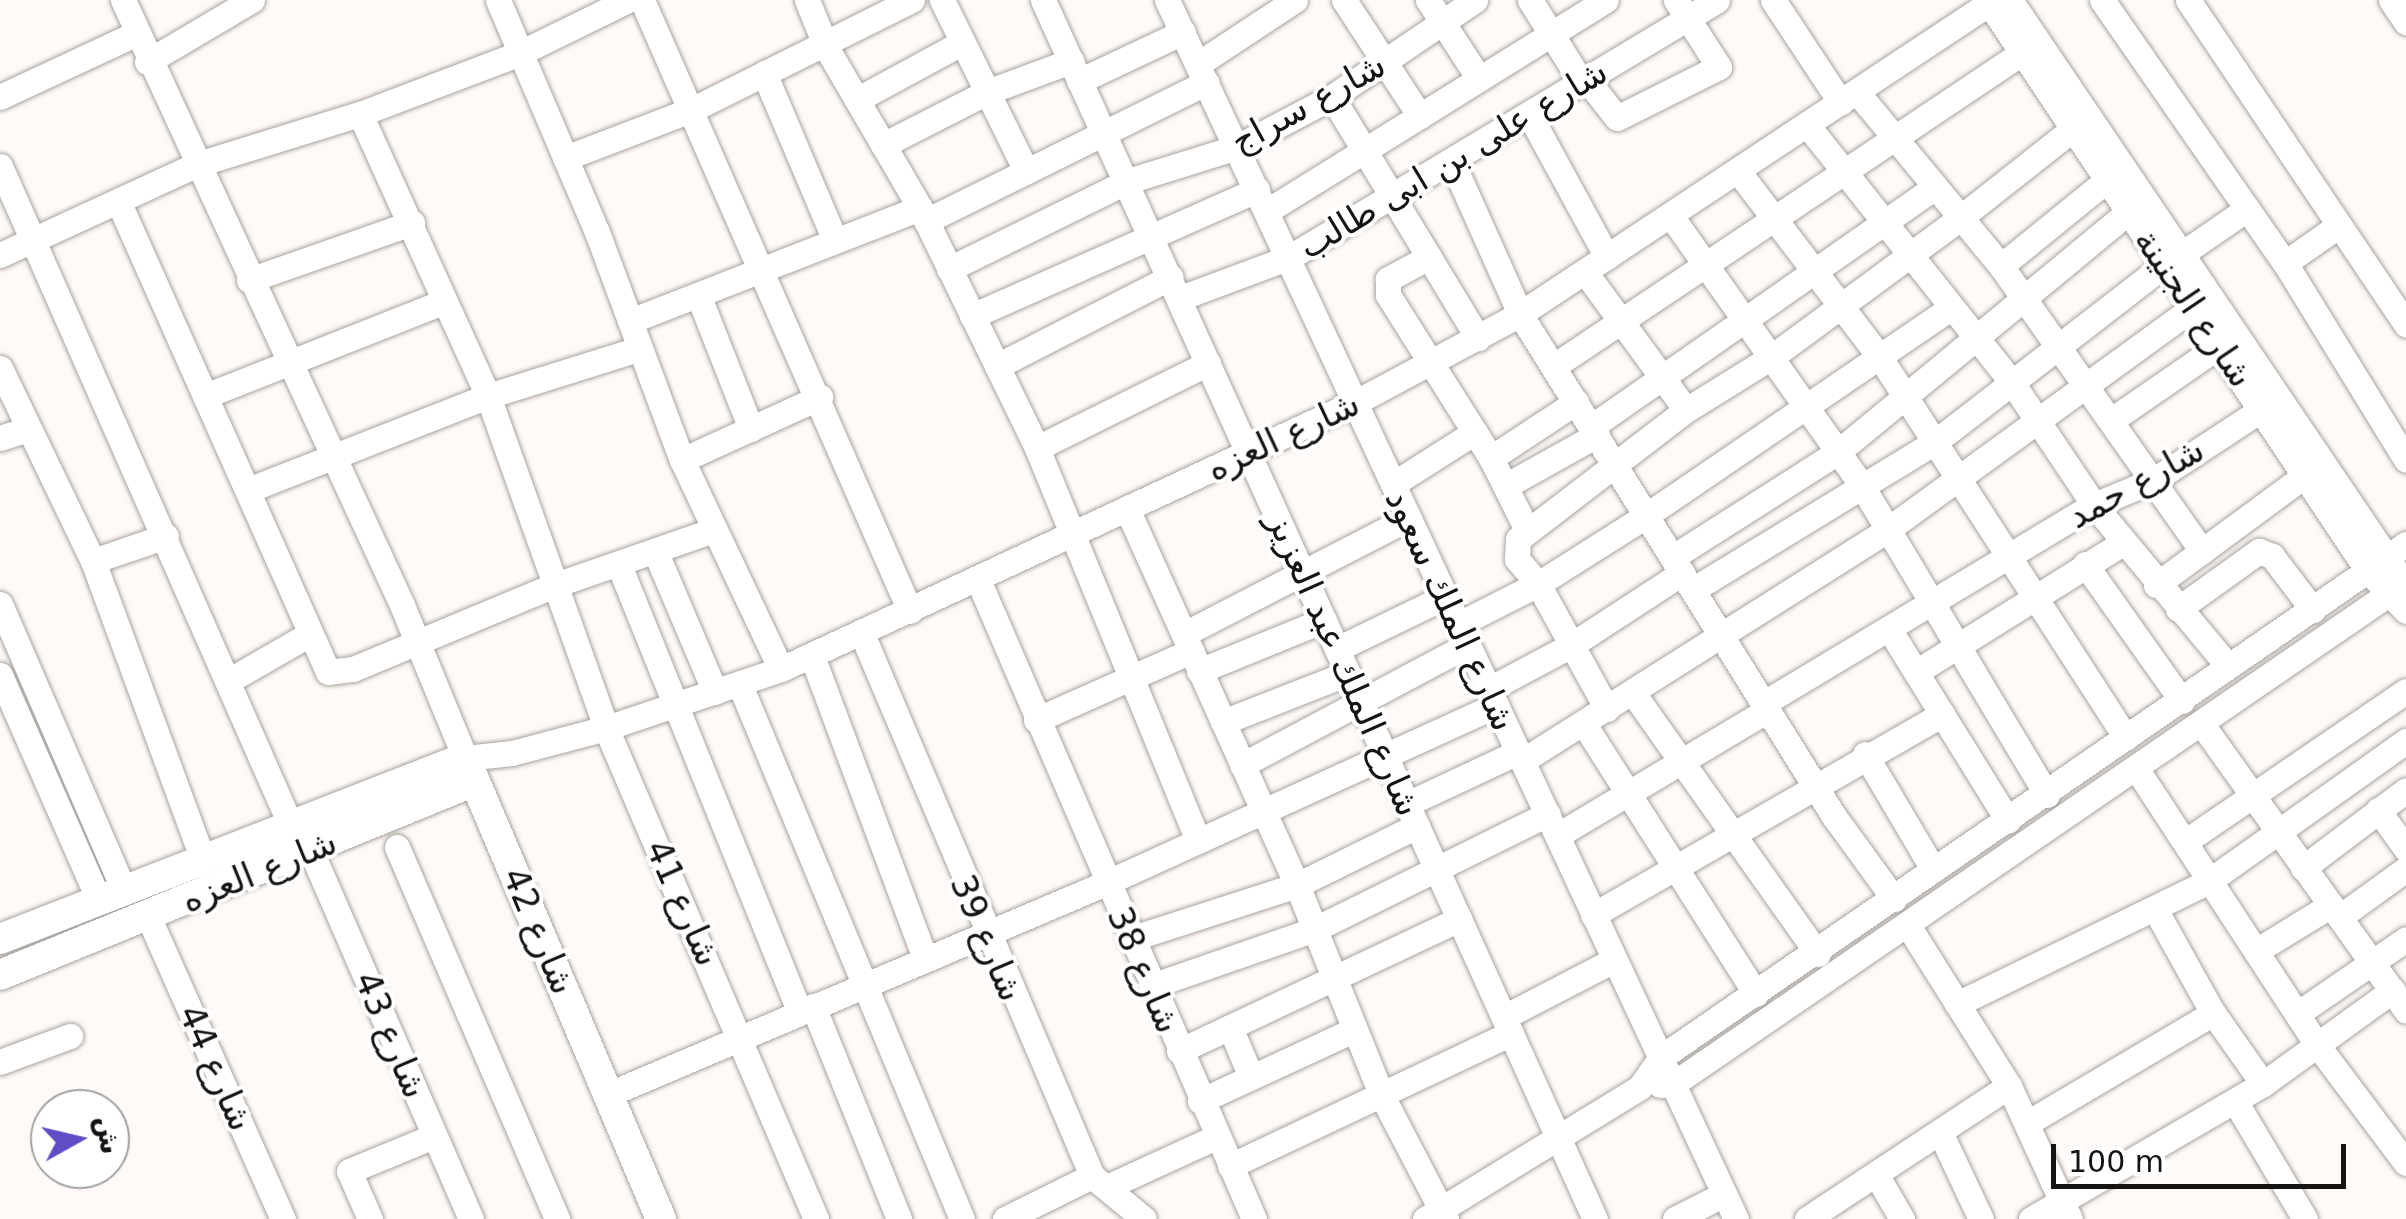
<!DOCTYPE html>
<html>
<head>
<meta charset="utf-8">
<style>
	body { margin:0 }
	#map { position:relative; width:2406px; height:1219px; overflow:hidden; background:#fffaf7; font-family:"DejaVu Sans","Noto Sans Arabic",sans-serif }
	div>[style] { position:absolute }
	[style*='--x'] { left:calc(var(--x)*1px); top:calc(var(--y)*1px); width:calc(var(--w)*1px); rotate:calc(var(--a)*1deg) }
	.roads { filter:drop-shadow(0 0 2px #a8a39e) drop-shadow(0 0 2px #a8a39e) }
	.minor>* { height:25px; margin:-12.5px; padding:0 12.5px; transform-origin:12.5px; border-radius:12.5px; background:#fff }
	.major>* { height:30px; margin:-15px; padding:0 15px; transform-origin:15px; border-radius:15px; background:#fff }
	span { translate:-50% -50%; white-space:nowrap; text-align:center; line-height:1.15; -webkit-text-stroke:8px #fff; paint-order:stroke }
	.street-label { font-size:35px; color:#161413 }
	.north { position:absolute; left:30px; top:1089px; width:100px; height:100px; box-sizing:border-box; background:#fff; border:2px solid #a2a1a1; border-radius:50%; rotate:82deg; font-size:28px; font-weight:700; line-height:40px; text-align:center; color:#161413 }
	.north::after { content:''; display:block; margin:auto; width:35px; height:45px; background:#614cc5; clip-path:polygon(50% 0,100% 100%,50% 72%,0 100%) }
	.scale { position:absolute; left:2051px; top:1144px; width:295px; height:45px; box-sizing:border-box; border:5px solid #161413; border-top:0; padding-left:12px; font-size:30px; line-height:35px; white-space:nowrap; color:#161413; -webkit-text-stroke:8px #fff; paint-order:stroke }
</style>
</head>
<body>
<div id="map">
	<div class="roads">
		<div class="minor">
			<div style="--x:123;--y:0;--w:666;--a:65.24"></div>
			<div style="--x:402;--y:605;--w:165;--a:67.6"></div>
			<div style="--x:465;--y:758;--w:47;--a:-6.1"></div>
			<div style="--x:512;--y:753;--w:97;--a:-14.9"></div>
			<div style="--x:606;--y:728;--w:185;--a:-18.6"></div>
			<div style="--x:781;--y:669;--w:634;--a:-24.91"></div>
			<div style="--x:1356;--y:402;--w:186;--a:-28.2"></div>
			<div style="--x:1520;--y:314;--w:569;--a:-33.52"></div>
			<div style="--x:498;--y:0;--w:252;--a:66.9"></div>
			<div style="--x:597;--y:232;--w:243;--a:69.6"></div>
			<div style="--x:682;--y:460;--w:231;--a:64.7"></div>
			<div style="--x:642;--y:0;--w:667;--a:66.32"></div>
			<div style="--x:807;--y:0;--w:51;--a:68"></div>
			<div style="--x:826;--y:47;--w:186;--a:59.7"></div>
			<div style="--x:920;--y:208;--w:267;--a:64"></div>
			<div style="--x:1037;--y:448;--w:422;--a:67.7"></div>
			<div style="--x:942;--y:0;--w:191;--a:63.8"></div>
			<div style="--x:1043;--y:0;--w:1338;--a:65.64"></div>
			<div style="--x:1167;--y:0;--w:1345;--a:64.98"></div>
			<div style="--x:1344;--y:0;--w:139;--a:56.8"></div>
			<div style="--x:1428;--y:0;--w:92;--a:57"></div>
			<div style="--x:1530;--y:0;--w:98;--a:57.9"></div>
			<div style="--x:1773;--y:0;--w:123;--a:56.6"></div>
			<div style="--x:1987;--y:0;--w:686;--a:56.29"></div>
			<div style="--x:2368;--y:571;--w:55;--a:46.5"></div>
			<div style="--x:2010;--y:0;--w:686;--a:55.94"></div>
			<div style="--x:2102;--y:0;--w:320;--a:55.2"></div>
			<div style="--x:2285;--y:263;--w:231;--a:58.4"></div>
			<div style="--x:2188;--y:0;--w:391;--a:56.1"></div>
			<div style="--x:2391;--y:0;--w:27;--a:56"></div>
			<div style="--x:147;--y:62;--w:122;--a:-30.6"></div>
			<div style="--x:1198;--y:64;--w:116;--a:-33.4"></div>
			<div style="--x:764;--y:73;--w:181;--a:67"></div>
			<div style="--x:1587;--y:80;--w:48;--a:51.7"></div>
			<div style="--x:1617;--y:118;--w:114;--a:-26.6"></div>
			<div style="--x:1719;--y:67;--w:80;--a:-122.7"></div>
			<div style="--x:1079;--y:81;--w:115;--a:-25.2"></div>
			<div style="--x:1857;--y:92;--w:226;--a:50.4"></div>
			<div style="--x:2001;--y:266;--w:349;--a:54.8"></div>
			<div style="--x:0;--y:97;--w:151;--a:-25"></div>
			<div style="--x:1332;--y:97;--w:282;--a:58.8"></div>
			<div style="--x:858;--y:99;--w:119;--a:-28.5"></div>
			<div style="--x:360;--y:114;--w:169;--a:-20.8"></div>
			<div style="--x:518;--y:54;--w:123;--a:-26.1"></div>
			<div style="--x:1529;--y:114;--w:163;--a:61.4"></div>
			<div style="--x:1808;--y:126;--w:326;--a:51.5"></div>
			<div style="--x:2011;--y:381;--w:149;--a:56.2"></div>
			<div style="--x:2094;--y:505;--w:209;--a:50.2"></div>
			<div style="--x:883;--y:145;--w:117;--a:-27"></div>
			<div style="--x:987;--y:92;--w:90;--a:-20.3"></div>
			<div style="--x:565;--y:158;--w:135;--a:-20.9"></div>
			<div style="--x:691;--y:110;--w:247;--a:-26.5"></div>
			<div style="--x:1453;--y:164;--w:164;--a:65.9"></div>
			<div style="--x:1520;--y:314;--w:591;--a:58"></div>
			<div style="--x:1833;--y:815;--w:104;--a:54"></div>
			<div style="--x:0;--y:166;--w:721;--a:66.21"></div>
			<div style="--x:1738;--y:171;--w:236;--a:52.7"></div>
			<div style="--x:1881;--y:359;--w:451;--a:57.1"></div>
			<div style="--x:119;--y:203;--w:513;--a:65.98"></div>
			<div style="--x:328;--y:672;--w:25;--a:-7"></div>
			<div style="--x:353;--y:669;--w:219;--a:-22.6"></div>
			<div style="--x:555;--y:585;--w:168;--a:-19.1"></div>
			<div style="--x:1267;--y:211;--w:399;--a:-31.9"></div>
			<div style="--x:1671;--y:216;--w:331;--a:54.7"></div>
			<div style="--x:1862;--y:486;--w:360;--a:59.1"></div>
			<div style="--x:926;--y:221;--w:313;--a:-26.3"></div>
			<div style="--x:2183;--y:253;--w:78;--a:-34.5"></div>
			<div style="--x:0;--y:255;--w:218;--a:-24.7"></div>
			<div style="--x:198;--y:164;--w:170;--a:-17.2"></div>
			<div style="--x:360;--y:114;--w:310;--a:65.6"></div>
			<div style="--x:488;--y:396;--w:352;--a:70.4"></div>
			<div style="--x:606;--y:728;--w:534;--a:66.84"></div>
			<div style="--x:1429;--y:257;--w:47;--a:151.8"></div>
			<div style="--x:1388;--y:279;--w:16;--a:90"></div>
			<div style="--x:1388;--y:295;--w:193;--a:57.7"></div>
			<div style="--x:1491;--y:458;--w:80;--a:63.4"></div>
			<div style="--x:2285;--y:263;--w:65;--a:-34.9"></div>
			<div style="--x:2001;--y:266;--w:136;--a:-39.1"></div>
			<div style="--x:949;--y:269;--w:199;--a:-26.2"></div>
			<div style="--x:1128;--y:181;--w:114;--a:-17.3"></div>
			<div style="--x:1237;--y:147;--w:107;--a:-27.8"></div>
			<div style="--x:1332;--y:97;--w:173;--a:-34.1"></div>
			<div style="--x:1585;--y:272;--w:171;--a:53.8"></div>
			<div style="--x:249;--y:280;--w:173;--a:-19.3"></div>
			<div style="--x:699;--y:297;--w:142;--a:68.5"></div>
			<div style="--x:1180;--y:298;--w:117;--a:-20.4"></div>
			<div style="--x:1290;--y:257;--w:498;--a:-31"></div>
			<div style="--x:972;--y:316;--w:312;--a:-23.9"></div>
			<div style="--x:630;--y:321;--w:311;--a:-21.3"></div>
			<div style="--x:997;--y:366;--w:195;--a:-27.1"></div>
			<div style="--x:1554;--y:366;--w:579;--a:-33.8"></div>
			<div style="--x:0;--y:368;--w:214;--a:64.3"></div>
			<div style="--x:93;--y:561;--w:319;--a:69.8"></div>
			<div style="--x:205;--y:396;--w:256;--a:-21.6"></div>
			<div style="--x:2113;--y:419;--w:129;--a:-34.6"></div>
			<div style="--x:1591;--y:427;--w:419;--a:-34.9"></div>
			<div style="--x:0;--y:438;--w:28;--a:-18"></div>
			<div style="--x:1037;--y:448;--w:191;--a:-26.4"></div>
			<div style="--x:1491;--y:458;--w:102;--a:-33.4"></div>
			<div style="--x:682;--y:460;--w:152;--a:-24.5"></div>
			<div style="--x:1393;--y:484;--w:97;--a:-32.4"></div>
			<div style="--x:1507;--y:485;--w:103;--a:-29.1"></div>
			<div style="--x:248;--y:490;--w:258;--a:-21.4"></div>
			<div style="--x:488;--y:396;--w:157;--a:-17.4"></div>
			<div style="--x:1128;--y:511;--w:410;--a:65.7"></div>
			<div style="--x:1297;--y:885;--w:225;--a:68.1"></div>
			<div style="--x:1381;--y:1094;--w:141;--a:62.5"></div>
			<div style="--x:656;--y:553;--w:151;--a:67"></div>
			<div style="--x:1673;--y:557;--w:196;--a:-32.5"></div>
			<div style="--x:1838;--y:452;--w:378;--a:-39.6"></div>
			<div style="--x:93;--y:561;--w:77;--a:-18.9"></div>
			<div style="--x:2085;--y:564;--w:168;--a:54.7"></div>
			<div style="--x:619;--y:565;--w:482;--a:68"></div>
			<div style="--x:979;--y:582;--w:694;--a:66.65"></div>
			<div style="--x:2156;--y:585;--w:185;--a:-36.4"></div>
			<div style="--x:1694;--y:589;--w:282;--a:-31.4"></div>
			<div style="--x:1935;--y:442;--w:291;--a:-37.7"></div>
			<div style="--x:0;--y:604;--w:313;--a:66.6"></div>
			<div style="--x:2178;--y:609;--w:100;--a:-35.6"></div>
			<div style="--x:2259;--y:551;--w:14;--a:21"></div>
			<div style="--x:2272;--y:556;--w:68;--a:52.8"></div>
			<div style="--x:1459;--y:624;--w:89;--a:-26.9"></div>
			<div style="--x:1538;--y:584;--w:129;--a:-32.3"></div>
			<div style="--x:1647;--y:515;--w:366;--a:-34.3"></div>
			<div style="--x:1891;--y:632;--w:222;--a:58.2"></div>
			<div style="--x:862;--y:634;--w:589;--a:67.01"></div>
			<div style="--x:1092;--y:1176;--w:67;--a:39.6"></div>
			<div style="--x:1184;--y:634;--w:253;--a:-27.3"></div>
			<div style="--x:1337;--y:649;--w:121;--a:-25.9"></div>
			<div style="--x:812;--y:656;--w:322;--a:69.5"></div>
			<div style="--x:1199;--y:671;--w:135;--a:-22.2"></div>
			<div style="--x:1916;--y:672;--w:245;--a:-32"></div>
			<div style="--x:0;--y:675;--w:246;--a:66.3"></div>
			<div style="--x:228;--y:681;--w:92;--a:-29.9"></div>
			<div style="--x:740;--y:685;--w:578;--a:67.43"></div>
			<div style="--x:1489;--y:689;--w:92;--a:-28"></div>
			<div style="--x:1570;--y:646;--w:134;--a:-33.1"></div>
			<div style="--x:1633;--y:693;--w:320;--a:54.7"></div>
			<div style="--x:1764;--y:703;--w:385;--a:-31"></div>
			<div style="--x:2094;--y:505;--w:65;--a:-22.6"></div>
			<div style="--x:2154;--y:480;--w:129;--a:-33.3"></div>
			<div style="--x:1607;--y:709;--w:143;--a:-118.9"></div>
			<div style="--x:1538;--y:584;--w:33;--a:-130"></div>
			<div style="--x:1517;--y:559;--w:20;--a:-87"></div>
			<div style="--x:1518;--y:539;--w:212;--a:-37.5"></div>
			<div style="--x:1686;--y:410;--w:102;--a:-31.8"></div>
			<div style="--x:1773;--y:356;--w:232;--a:-36.4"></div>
			<div style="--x:1960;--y:218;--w:145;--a:-38.3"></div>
			<div style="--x:1036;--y:720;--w:170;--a:-24"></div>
			<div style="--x:1223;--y:722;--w:134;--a:-21.4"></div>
			<div style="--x:2201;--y:723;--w:353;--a:54.5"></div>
			<div style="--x:1584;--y:724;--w:320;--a:57.5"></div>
			<div style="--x:1865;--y:754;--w:134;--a:59.4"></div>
			<div style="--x:1522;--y:761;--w:432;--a:-32.3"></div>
			<div style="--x:1887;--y:530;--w:379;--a:-36"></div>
			<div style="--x:1242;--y:765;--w:256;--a:-28"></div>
			<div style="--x:2136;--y:768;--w:332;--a:56.8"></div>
			<div style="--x:2318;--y:1046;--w:146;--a:53.1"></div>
			<div style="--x:1407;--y:804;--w:123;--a:-25.1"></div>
			<div style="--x:2378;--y:810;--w:48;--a:54.3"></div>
			<div style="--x:1558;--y:835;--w:244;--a:-30.8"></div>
			<div style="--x:2186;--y:841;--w:266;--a:-34.3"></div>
			<div style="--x:397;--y:847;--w:405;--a:66.7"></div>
			<div style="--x:311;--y:851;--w:401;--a:66.5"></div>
			<div style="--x:2303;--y:868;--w:129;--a:-37.1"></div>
			<div style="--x:2155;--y:909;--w:119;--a:60.9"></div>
			<div style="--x:2213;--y:1013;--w:87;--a:54.8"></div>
			<div style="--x:1593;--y:915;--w:403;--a:-29.9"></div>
			<div style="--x:148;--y:916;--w:332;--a:66"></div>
			<div style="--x:2341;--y:916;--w:80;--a:-35.9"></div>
			<div style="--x:1907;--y:924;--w:191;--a:57.8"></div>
			<div style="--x:2009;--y:1086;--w:146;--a:65.4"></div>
			<div style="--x:1130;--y:939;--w:176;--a:-17.9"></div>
			<div style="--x:1297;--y:885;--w:134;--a:-26.2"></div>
			<div style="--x:2256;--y:951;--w:88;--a:-31.5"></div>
			<div style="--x:1151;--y:986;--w:171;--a:-19.1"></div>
			<div style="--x:1313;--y:930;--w:262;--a:-26.3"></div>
			<div style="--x:1957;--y:1004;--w:280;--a:-26"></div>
			<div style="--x:2209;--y:881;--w:242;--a:-35.4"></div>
			<div style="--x:813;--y:1006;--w:230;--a:68"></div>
			<div style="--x:2297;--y:1014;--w:132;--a:-34.5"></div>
			<div style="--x:1504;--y:1017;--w:124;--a:-27.4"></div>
			<div style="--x:1230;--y:1027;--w:54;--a:67.2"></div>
			<div style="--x:1179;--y:1051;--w:310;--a:-25.2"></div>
			<div style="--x:0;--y:1062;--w:75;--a:-20.4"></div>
			<div style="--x:1660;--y:1085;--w:13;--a:-4"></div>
			<div style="--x:1673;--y:1084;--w:888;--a:-34.41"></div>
			<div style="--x:609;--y:1094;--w:540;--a:-23"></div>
			<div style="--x:1106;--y:883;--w:429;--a:-24.5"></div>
			<div style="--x:1200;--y:1101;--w:170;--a:-24.8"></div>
			<div style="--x:2235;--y:1101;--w:137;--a:59.3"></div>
			<div style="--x:2029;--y:1122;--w:214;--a:-30.6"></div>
			<div style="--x:1940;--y:1132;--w:96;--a:64.8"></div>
			<div style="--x:1230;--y:1166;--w:311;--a:-25.3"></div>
			<div style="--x:1877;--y:1176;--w:50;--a:59.8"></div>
			<div style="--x:1109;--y:1186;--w:118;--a:-24.6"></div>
			<div style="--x:370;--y:1219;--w:52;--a:-113.6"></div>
			<div style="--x:349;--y:1171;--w:92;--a:-22.4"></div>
			<div style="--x:1005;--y:1219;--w:97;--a:-26.3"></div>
			<div style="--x:1425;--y:1219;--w:252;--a:-31.5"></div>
			<div style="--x:1640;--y:1087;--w:35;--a:-55"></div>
			<div style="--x:1660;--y:1058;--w:906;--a:-34.57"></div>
			<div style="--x:1675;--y:1219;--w:55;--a:-27"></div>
			<div style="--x:1807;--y:1219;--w:242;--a:-33.4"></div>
			<div style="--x:2031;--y:1219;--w:268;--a:-30.2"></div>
			<div style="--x:2263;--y:1084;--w:160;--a:-35.9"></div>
		</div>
		<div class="major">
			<div style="--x:0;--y:939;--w:499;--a:-21.3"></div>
			<div style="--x:465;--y:758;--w:501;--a:66.97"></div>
			<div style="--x:0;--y:975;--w:513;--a:-22.22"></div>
		</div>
	</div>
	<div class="street-label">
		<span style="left:1308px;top:103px;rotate:-29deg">شارع سراج</span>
		<span style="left:1453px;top:159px;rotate:-31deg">شارع على بن ابى طالب</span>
		<span style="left:2194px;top:308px;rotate:56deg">شارع الجنينة</span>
		<span style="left:1283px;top:436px;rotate:-25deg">شارع العزه</span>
		<span style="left:2136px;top:483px;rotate:-29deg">شارع حمد</span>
		<span style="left:1451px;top:610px;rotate:65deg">شارع الملك سعود</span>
		<span style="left:1344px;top:664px;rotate:66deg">شارع الملك عبد العزيز</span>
		<span style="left:259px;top:871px;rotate:-22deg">شارع العزه</span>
		<span style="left:683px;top:903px;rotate:66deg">شارع 41</span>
		<span style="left:539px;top:931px;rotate:67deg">شارع 42</span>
		<span style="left:987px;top:938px;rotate:67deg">شارع 39</span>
		<span style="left:1144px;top:970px;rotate:67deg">شارع 38</span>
		<span style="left:391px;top:1035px;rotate:67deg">شارع 43</span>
		<span style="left:216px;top:1068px;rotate:66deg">شارع 44</span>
	</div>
	<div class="north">ش</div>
	<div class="scale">100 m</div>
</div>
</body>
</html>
